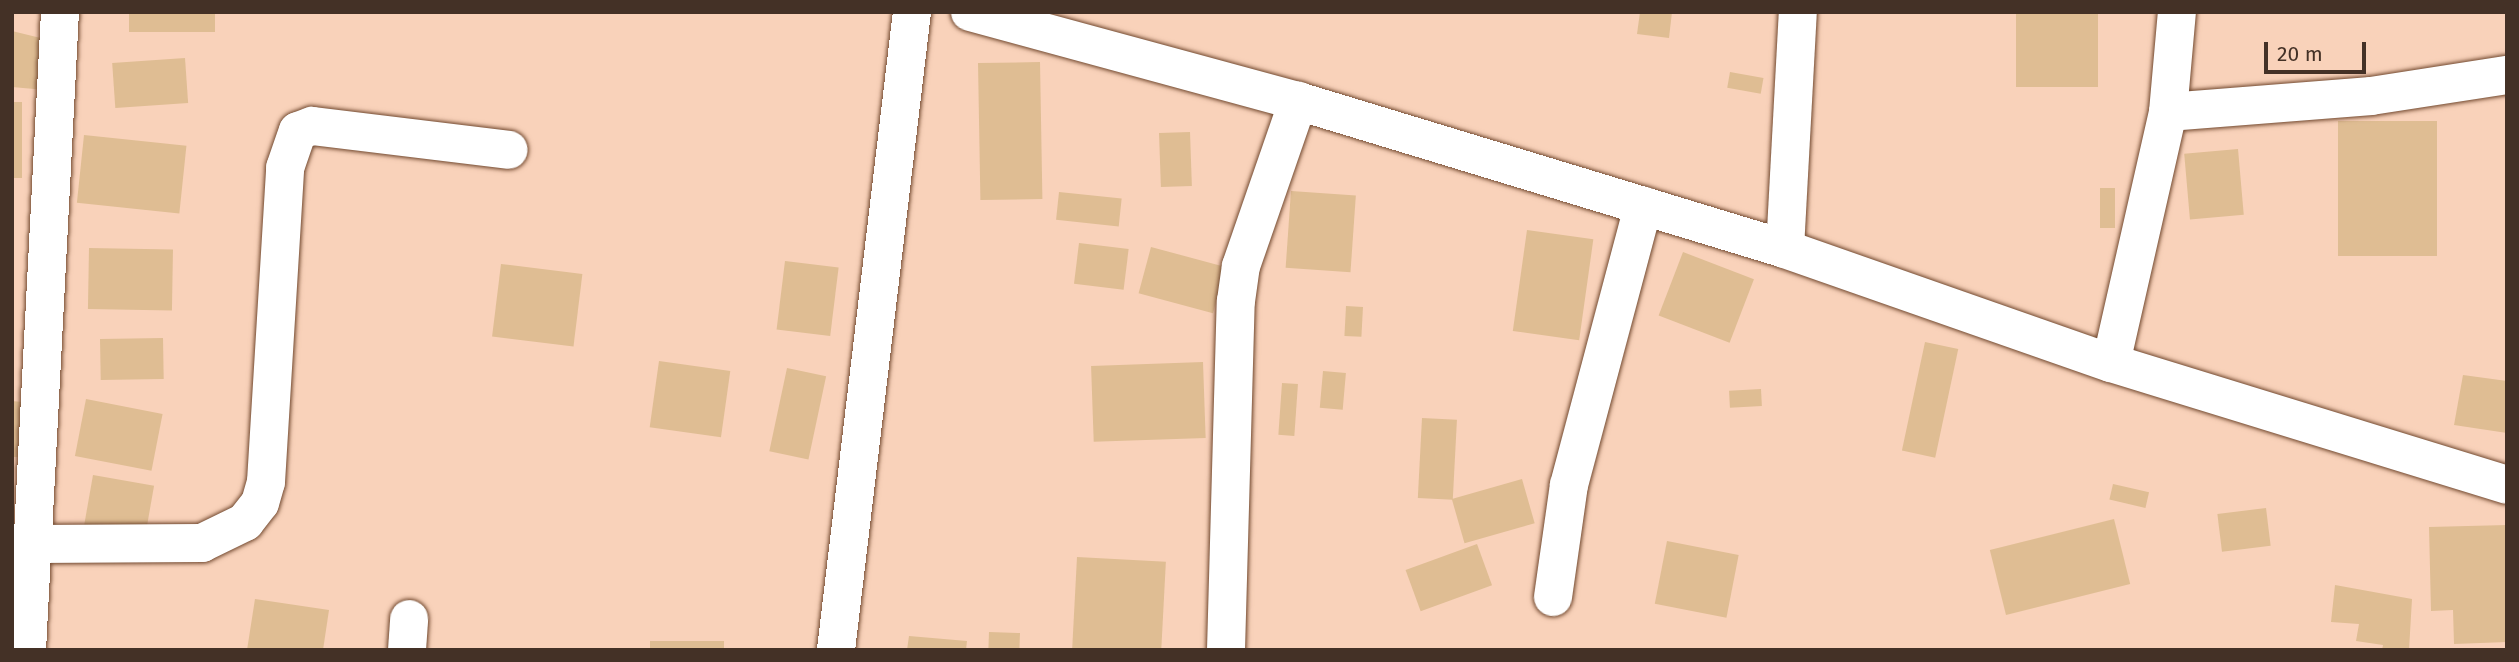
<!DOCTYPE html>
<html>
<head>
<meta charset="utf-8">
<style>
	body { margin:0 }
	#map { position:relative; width:2519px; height:662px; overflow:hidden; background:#f9d2ba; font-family:"Fira Sans",sans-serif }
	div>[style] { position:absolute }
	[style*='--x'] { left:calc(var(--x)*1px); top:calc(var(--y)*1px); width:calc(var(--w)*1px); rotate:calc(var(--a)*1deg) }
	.building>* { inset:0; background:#dfbd93; transform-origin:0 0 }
	.roads { filter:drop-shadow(0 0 2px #72492f) drop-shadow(0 0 2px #72492f) }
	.minor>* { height:38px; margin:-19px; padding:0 19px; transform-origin:19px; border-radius:19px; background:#fff }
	span { translate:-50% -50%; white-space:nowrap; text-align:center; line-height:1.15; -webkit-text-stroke:5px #f9d2ba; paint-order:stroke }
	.frame { position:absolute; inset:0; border:14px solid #443126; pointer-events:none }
	.scale { position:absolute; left:2264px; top:42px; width:102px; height:32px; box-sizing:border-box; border:4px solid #443126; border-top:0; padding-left:9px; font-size:21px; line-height:24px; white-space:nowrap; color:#443126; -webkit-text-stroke:5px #f9d2ba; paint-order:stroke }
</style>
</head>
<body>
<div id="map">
	<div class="building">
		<div style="left:129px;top:12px;width:86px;height:20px"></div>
		<div style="clip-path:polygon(1640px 12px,1672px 12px,1669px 38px,1637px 34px)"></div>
		<div style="left:2016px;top:12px;width:82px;height:75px"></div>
		<div style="clip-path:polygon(12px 31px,57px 42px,45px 90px,12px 87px)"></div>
		<div style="left:185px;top:58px;width:45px;height:73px;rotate:86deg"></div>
		<div style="left:1040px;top:62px;width:137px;height:62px;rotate:89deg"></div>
		<div style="left:1730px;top:72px;width:34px;height:16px;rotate:10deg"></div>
		<div style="left:12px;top:102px;width:10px;height:76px"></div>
		<div style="left:2437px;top:121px;width:135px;height:99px;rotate:90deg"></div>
		<div style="left:1190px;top:132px;width:54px;height:31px;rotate:88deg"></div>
		<div style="left:84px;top:135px;width:103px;height:68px;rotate:6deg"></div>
		<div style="left:2238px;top:149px;width:66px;height:54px;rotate:85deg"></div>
		<div style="left:2100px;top:188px;width:15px;height:40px"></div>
		<div style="left:1291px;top:191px;width:65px;height:77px;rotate:4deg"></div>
		<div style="left:1059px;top:192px;width:63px;height:28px;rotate:6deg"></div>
		<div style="left:1527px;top:230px;width:67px;height:102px;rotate:8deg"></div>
		<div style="left:1079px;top:243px;width:50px;height:41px;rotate:7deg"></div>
		<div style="left:1151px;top:247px;width:77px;height:48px;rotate:15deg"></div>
		<div style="left:89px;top:248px;width:84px;height:61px;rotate:1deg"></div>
		<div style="left:1683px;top:252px;width:76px;height:68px;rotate:21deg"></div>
		<div style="left:785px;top:261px;width:54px;height:69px;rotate:7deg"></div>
		<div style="left:501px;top:264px;width:82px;height:73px;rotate:7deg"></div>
		<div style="left:1346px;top:306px;width:17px;height:30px;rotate:3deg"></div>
		<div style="left:163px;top:338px;width:41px;height:63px;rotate:89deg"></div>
		<div style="left:1925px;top:342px;width:34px;height:111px;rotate:12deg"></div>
		<div style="left:659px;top:361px;width:72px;height:67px;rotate:8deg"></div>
		<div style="left:1203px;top:362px;width:76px;height:112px;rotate:88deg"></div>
		<div style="left:787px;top:368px;width:40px;height:85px;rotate:12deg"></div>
		<div style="left:1323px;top:371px;width:23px;height:37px;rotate:5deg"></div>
		<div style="clip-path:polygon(2463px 375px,2507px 381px,2507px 433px,2454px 425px)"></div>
		<div style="left:1282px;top:383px;width:16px;height:52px;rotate:4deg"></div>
		<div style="left:1761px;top:389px;width:17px;height:32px;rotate:87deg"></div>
		<div style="left:86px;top:399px;width:78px;height:58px;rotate:11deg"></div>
		<div style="clip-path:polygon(12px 401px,22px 402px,19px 457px,12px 457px)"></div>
		<div style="left:1422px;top:418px;width:35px;height:80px;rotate:3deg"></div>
		<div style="left:93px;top:475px;width:62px;height:55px;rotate:10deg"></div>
		<div style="left:1522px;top:479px;width:46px;height:73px;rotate:74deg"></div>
		<div style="left:2113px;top:484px;width:37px;height:16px;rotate:13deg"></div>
		<div style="left:2266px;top:508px;width:38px;height:49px;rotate:83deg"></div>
		<div style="left:2114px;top:519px;width:67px;height:128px;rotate:76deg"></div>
		<div style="clip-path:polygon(2507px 525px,2507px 642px,2454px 644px,2453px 610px,2431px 611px,2429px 527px)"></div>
		<div style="left:1667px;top:541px;width:73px;height:64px;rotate:11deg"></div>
		<div style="left:1477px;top:544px;width:44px;height:76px;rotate:70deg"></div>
		<div style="left:1077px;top:557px;width:89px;height:93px;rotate:3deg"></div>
		<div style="clip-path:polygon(2335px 585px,2412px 599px,2409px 650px,2382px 650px,2383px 645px,2356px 641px,2359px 624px,2331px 622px)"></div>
		<div style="clip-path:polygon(255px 599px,329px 610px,323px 650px,247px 650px)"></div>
		<div style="left:989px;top:632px;width:31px;height:18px;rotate:2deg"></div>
		<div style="clip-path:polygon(909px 636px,967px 641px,966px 650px,907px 650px)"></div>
		<div style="left:724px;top:641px;width:9px;height:74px;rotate:90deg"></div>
	</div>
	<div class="roads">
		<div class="minor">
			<div style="--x:970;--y:12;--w:340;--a:15.2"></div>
			<div style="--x:1298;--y:101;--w:509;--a:16.9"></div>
			<div style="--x:1785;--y:249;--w:345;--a:19.3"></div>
			<div style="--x:2111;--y:363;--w:414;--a:17.1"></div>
			<div style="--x:2168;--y:112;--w:204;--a:-4.5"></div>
			<div style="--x:2371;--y:96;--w:138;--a:-8.8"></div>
			<div style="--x:1785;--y:249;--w:237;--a:-86.9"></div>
			<div style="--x:2111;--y:363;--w:257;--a:-77.2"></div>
			<div style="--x:2168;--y:112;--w:100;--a:-84.9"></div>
			<div style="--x:34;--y:544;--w:168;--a:-0.3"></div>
			<div style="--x:202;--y:543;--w:48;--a:-26"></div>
			<div style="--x:245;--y:522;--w:24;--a:-52"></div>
			<div style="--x:260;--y:503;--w:22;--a:-74"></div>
			<div style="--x:266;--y:482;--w:315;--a:-86.5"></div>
			<div style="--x:285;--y:168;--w:39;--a:-71"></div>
			<div style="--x:298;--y:131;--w:15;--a:-20"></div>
			<div style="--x:312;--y:126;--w:198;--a:6.9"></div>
			<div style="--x:1553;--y:597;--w:113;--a:-81.9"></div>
			<div style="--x:1569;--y:485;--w:289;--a:-75.1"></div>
			<div style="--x:27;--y:650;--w:639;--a:-87.04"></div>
			<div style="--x:407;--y:650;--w:31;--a:-86"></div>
			<div style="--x:836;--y:650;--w:643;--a:-83.21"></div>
			<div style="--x:1226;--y:650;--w:349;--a:-88.4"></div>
			<div style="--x:1236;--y:301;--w:35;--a:-82"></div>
			<div style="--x:1241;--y:266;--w:175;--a:-70.9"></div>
		</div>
	</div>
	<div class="frame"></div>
	<div class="scale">20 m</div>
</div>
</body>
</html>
